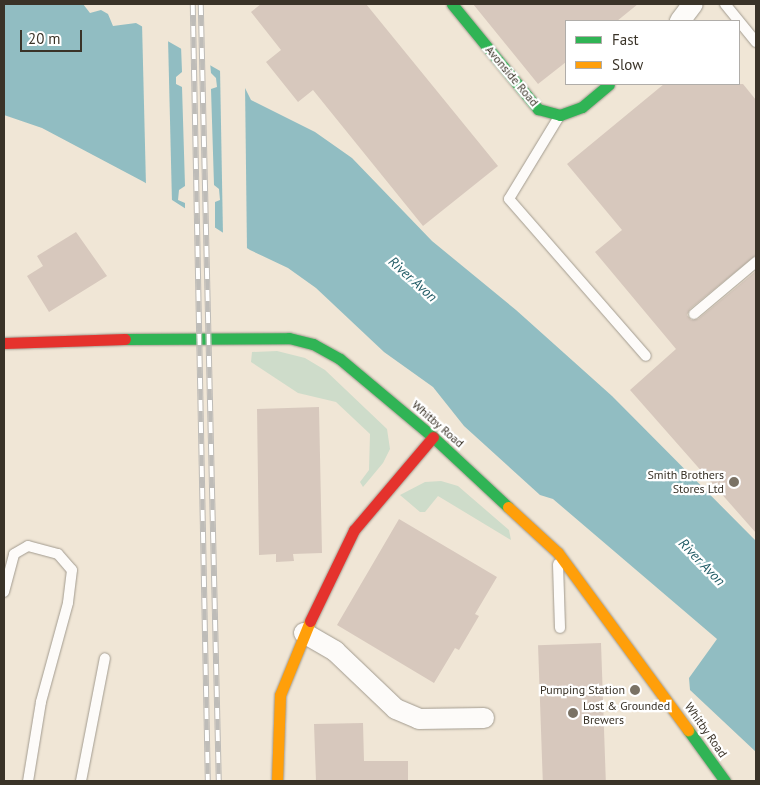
<!DOCTYPE html>
<html>
<head>
<meta charset="utf-8">
<style>
	body { margin:0 }
	#map { position:relative; width:760px; height:785px; overflow:hidden; background:#f0e6d6; font-family:"PT Sans",sans-serif }
	div>[style] { position:absolute }
	[style*='--x'] { left:calc(var(--x)*1px); top:calc(var(--y)*1px); width:calc(var(--w)*1px); rotate:calc(var(--a)*1deg) }
	.green>* { inset:0; background:#cedcca }
	.water>* { inset:0; background:#91bdc2 }
	.pier>* { inset:0; background:#f0e6d6 }
	.building>* { inset:0; background:#d7c8bd; transform-origin:0 0 }
	.roads { filter:drop-shadow(0 0 1px #a29b8f) drop-shadow(0 0 1px #a29b8f) }
	.lane>* { height:10px; margin:-5px; padding:0 5px; transform-origin:5px; border-radius:5px; background:#fdfbf9 }
	.street>* { height:20px; margin:-10px; padding:0 10px; transform-origin:10px; border-radius:10px; background:#fdfbf9 }
	.fast>* { height:11px; margin:-5.5px; padding:0 5.5px; transform-origin:5.5px; border-radius:5.5px; background:#30b455 }
	.slow>* { height:11px; margin:-5.5px; padding:0 5.5px; transform-origin:5.5px; border-radius:5.5px; background:#ff9f0a }
	.jam>* { height:11px; margin:-5.5px; padding:0 5.5px; transform-origin:5.5px; border-radius:5.5px; background:#e5322d }
	.rail>* { height:5.5px; margin-top:-2.75px; transform-origin:0; background:repeating-linear-gradient(90deg,#fff 0 11px,#bebcb8 0 22px); box-sizing:border-box; border-block:1px solid #bebcb8 }
	.dots>* { width:14px; height:14px; translate:-50% -50%; box-sizing:border-box; border:2px solid #fff; border-radius:50% }
	span { translate:-50% -50%; white-space:nowrap; text-align:center; line-height:1.15; -webkit-text-stroke:4.5px #fff; paint-order:stroke }
	.street-label { font-size:12px; color:#3a3328 }
	.poi-label { font-size:12px; color:#3a3328 }
	.right { translate:-100% -50%; text-align:right }
	.left { translate:0 -50%; text-align:left }
	.water-label { font-size:14px; color:#255e68; font-style:italic }
	.frame { position:absolute; inset:0; border:5px solid #3a3328; pointer-events:none }
	.legend { position:absolute; left:565px; top:20px; width:175px; height:65px; box-sizing:border-box; background:#fff; border:1px solid #b0ada9; margin:0; padding:6px 9px; list-style:none; font-size:15px; color:#3a3328 }
	.legend li { display:flex; align-items:center; gap:10px; height:25px }
	.legend b { width:25px; border:1px solid #b0ada9 }
	.scale { position:absolute; left:20px; top:30px; width:62px; height:22px; box-sizing:border-box; border:2px solid #3a3328; border-top:0; padding-left:6px; font-size:15px; line-height:18px; white-space:nowrap; color:#3a3328; -webkit-text-stroke:4px #fff; paint-order:stroke }
</style>
</head>
<body>
<div id="map">
	<div class="green">
		<div style="clip-path:polygon(277px 351px,305px 358px,325px 370px,387px 429px,390px 449px,383px 463px,363px 487px,360px 482px,369px 470px,370px 434px,336px 402px,298px 393px,251px 362px,252px 352px)"></div>
		<div style="clip-path:polygon(441px 481px,458px 486px,509px 530px,511px 540px,438px 496px,425px 512px,420px 512px,400px 495px,425px 482px)"></div>
	</div>
	<div class="water">
		<div style="clip-path:polygon(4px 4px,83px 4px,90px 13px,101px 10px,108px 14px,113px 26px,136px 23px,243px 84px,251px 100px,315px 132px,352px 158px,432px 241px,516px 310px,612px 396px,756px 541px,756px 752px,690px 690px,689px 678px,717px 639px,553px 499px,540px 495px,464px 426px,433px 387px,384px 352px,316px 288px,288px 268px,250px 250px,144px 182px,42px 128px,4px 115px)"></div>
	</div>
	<div class="pier">
		<div style="clip-path:polygon(142px 23px,168px 38px,172px 203px,146px 186px)"></div>
		<div style="clip-path:polygon(181px 46px,210px 62px,211px 73px,216px 78px,217px 87px,211px 89px,214px 185px,219px 189px,220px 200px,215px 202px,215px 231px,185px 211px,185px 203px,178px 200px,179px 190px,185px 186px,182px 87px,176px 84px,176px 77px,182px 72px)"></div>
		<div style="clip-path:polygon(220px 68px,245px 83px,247px 251px,223px 236px)"></div>
	</div>
	<div class="building">
		<div style="clip-path:polygon(261px 4px,366px 4px,498px 166px,423px 226px,313px 90px,298px 102px,266px 62px,281px 50px,251px 12px)"></div>
		<div style="clip-path:polygon(473px 4px,638px 4px,617px 21px,566px 21px,566px 62px,538px 84px)"></div>
		<div style="clip-path:polygon(664px 84px,743px 84px,756px 100px,756px 255px,690px 309px,687px 315px,691px 320px,698px 319px,756px 271px,756px 533px,630px 390px,676px 349px,595px 252px,622px 230px,567px 164px)"></div>
		<div style="clip-path:polygon(76px 232px,107px 276px,49px 312px,27px 276px,43px 266px,37px 256px)"></div>
		<div style="clip-path:polygon(319px 407px,322px 553px,293px 554px,294px 561px,276px 562px,276px 554px,259px 555px,257px 409px)"></div>
		<div style="clip-path:polygon(399px 519px,497px 577px,475px 614px,479px 616px,459px 650px,455px 648px,434px 683px,337px 625px)"></div>
		<div style="left:601px;top:643px;width:138px;height:63px;rotate:88deg"></div>
		<div style="clip-path:polygon(363px 723px,364px 761px,408px 761px,408px 781px,316px 781px,314px 724px)"></div>
	</div>
	<div class="roads">
		<div class="lane">
			<div style="--x:725;--y:4;--w:49;--a:50.8"></div>
			<div style="--x:560;--y:115;--w:98;--a:121.3"></div>
			<div style="--x:509;--y:199;--w:208;--a:48.9"></div>
			<div style="--x:694;--y:314;--w:81;--a:-40"></div>
			<div style="--x:558;--y:564;--w:64;--a:88.2"></div>
			<div style="--x:4;--y:592;--w:39;--a:-75"></div>
			<div style="--x:14;--y:554;--w:16;--a:-30"></div>
			<div style="--x:28;--y:546;--w:31;--a:15"></div>
			<div style="--x:58;--y:554;--w:21;--a:49"></div>
			<div style="--x:72;--y:570;--w:33;--a:97"></div>
			<div style="--x:68;--y:603;--w:103;--a:105.3"></div>
			<div style="--x:41;--y:702;--w:80;--a:99.3"></div>
			<div style="--x:81;--y:781;--w:125;--a:-79"></div>
		</div>
		<div class="street">
			<div style="--x:680;--y:21;--w:21;--a:-53"></div>
			<div style="--x:304;--y:633;--w:36;--a:30"></div>
			<div style="--x:335;--y:651;--w:84;--a:43.6"></div>
			<div style="--x:396;--y:709;--w:25;--a:23"></div>
			<div style="--x:419;--y:719;--w:65;--a:-0.9"></div>
		</div>
		<div class="fast">
			<div style="--x:452;--y:4;--w:136;--a:50.7"></div>
			<div style="--x:538;--y:109;--w:23;--a:15"></div>
			<div style="--x:560;--y:115;--w:23;--a:-20"></div>
			<div style="--x:582;--y:107;--w:35;--a:-40"></div>
			<div style="--x:125;--y:339;--w:164;--a:-0.3"></div>
			<div style="--x:289;--y:338;--w:25;--a:14"></div>
			<div style="--x:313;--y:344;--w:31;--a:29"></div>
			<div style="--x:340;--y:359;--w:121;--a:40"></div>
			<div style="--x:433;--y:437;--w:103;--a:43"></div>
			<div style="--x:688;--y:730;--w:63;--a:54"></div>
		</div>
		<div class="slow">
			<div style="--x:508;--y:507;--w:68;--a:42.6"></div>
			<div style="--x:558;--y:553;--w:220;--a:53.7"></div>
			<div style="--x:277;--y:781;--w:86;--a:-88"></div>
			<div style="--x:280;--y:695;--w:80;--a:-67.9"></div>
		</div>
		<div class="jam">
			<div style="--x:4;--y:343;--w:121;--a:-1.9"></div>
			<div style="--x:310;--y:621;--w:101;--a:-64.2"></div>
			<div style="--x:354;--y:530;--w:122;--a:-49.7"></div>
		</div>
	</div>
	<div class="rail">
		<div style="--x:193;--y:4;--w:777;--a:88.89"></div>
		<div style="--x:201;--y:4;--w:777;--a:88.67"></div>
	</div>
	<div class="dots">
		<div style="left:734px;top:482px;background:#7a7265"></div>
		<div style="left:635px;top:690px;background:#7a7265"></div>
		<div style="left:573px;top:713px;background:#7a7265"></div>
	</div>
	<div class="street-label">
		<span style="left:512px;top:76px;rotate:50deg">Avonside Road</span>
		<span style="left:438px;top:424px;rotate:41deg">Whitby Road</span>
		<span style="left:706px;top:730px;rotate:55deg">Whitby Road</span>
	</div>
	<div class="poi-label">
		<span class="right" style="left:724px;top:482px">Smith Brothers<br>Stores Ltd</span>
		<span class="right" style="left:625px;top:690px">Pumping Station</span>
		<span class="left" style="left:583px;top:713px">Lost &amp; Grounded<br>Brewers</span>
	</div>
	<div class="water-label">
		<span style="left:413px;top:279px;rotate:42deg">River Avon</span>
		<span style="left:702px;top:562px;rotate:46deg">River Avon</span>
	</div>
	<div class="frame"></div>
	<ul class="legend">
	<li><b style="height:6px;background:#30b455"></b>Fast</li>
	<li><b style="height:6px;background:#ff9f0a"></b>Slow</li>
	</ul>
	<div class="scale">20 m</div>
</div>
</body>
</html>
